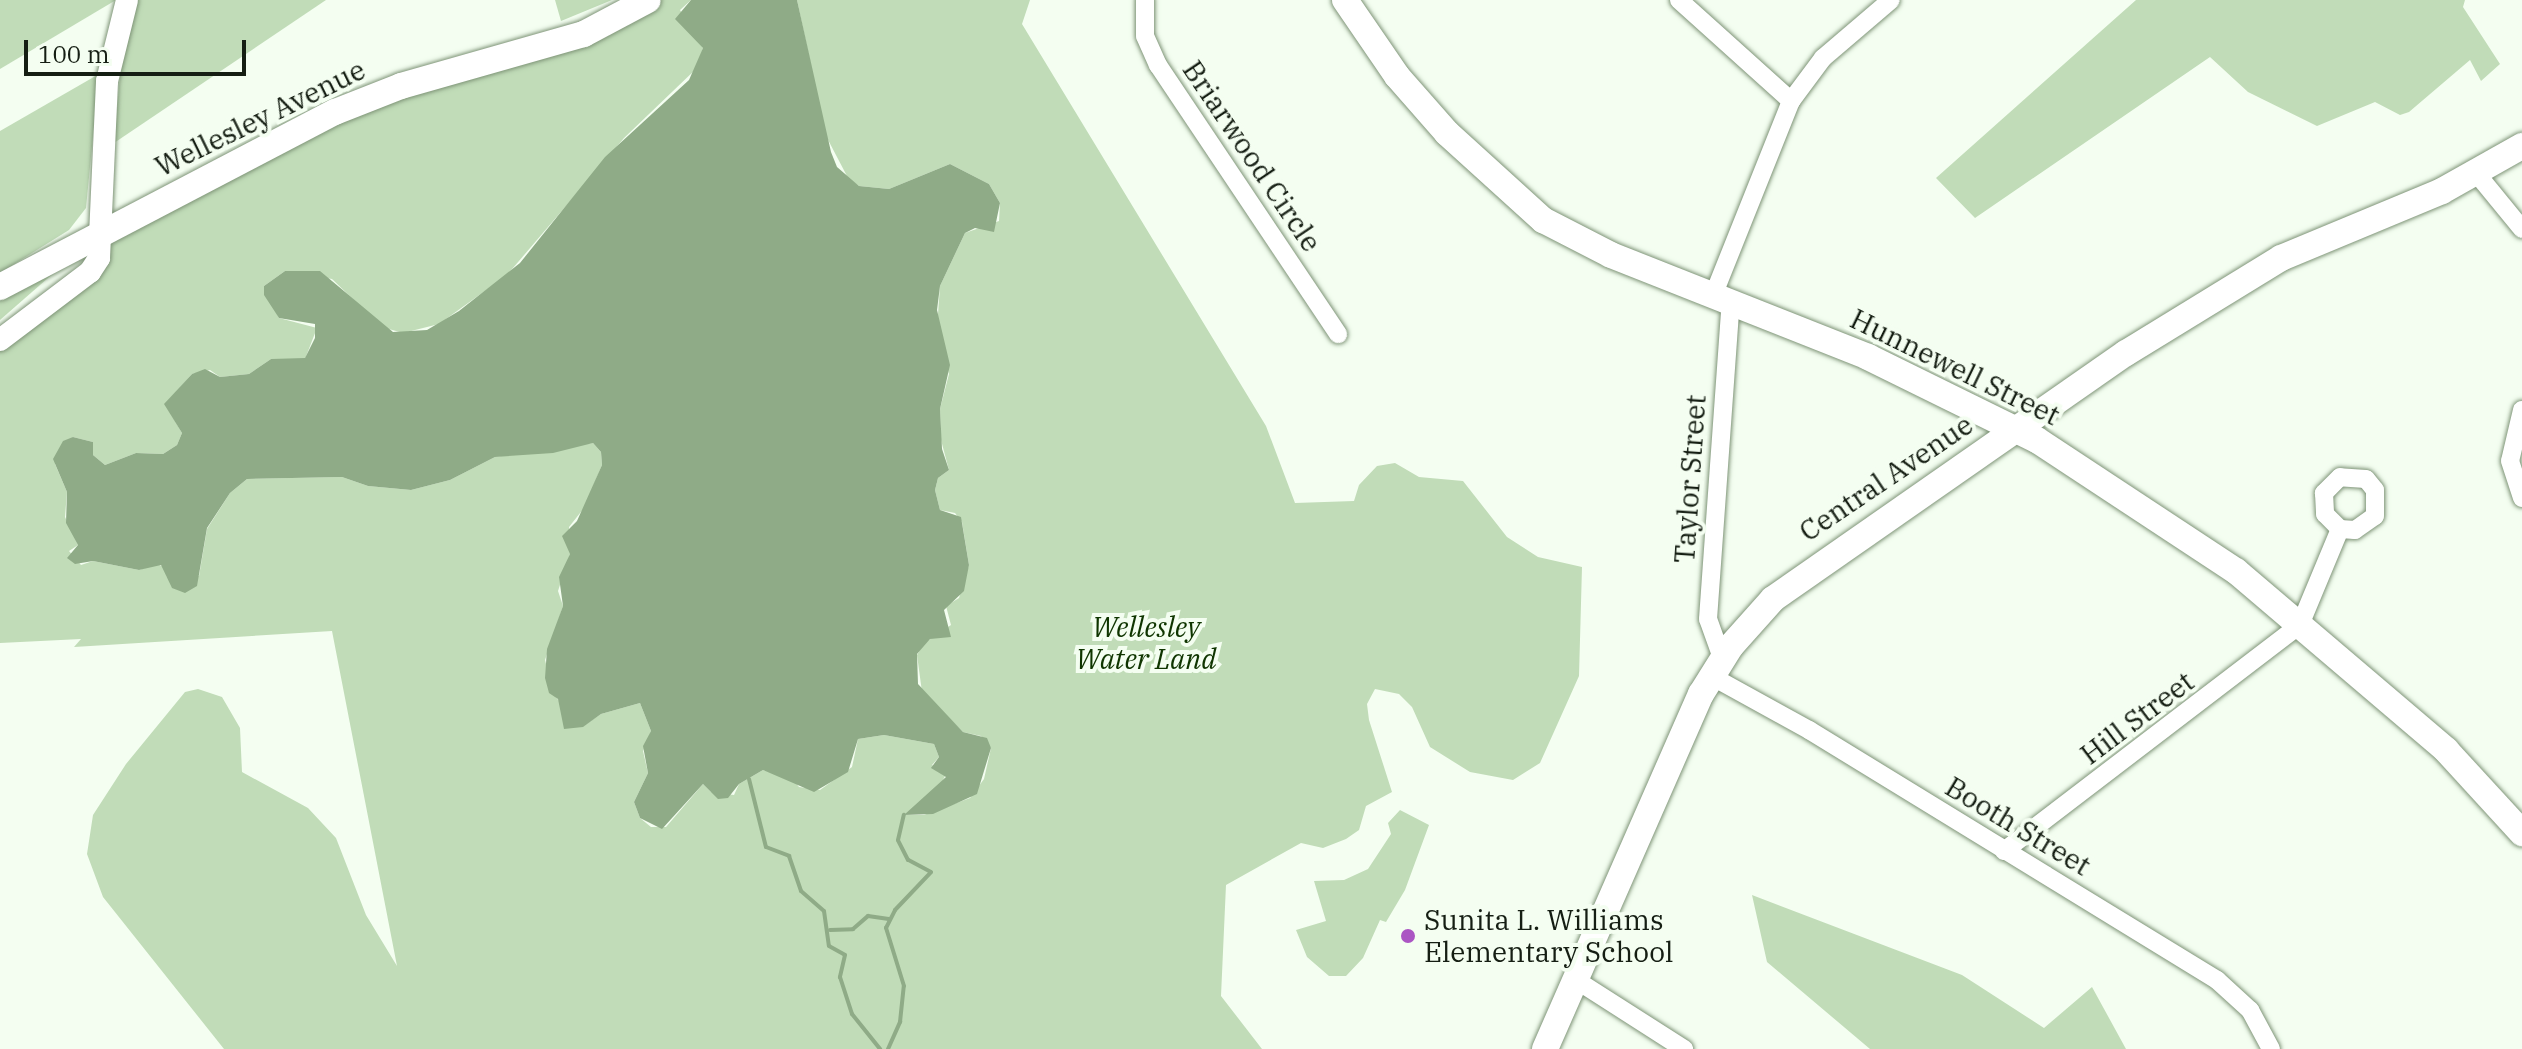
<!DOCTYPE html>
<html>
<head>
<meta charset="utf-8">
<style>
	body { margin:0 }
	#map { position:relative; width:2522px; height:1049px; overflow:hidden; background:#f4fef1; font-family:"IBM Plex Serif",serif }
	div>[style] { position:absolute }
	[style*='--x'] { left:calc(var(--x)*1px); top:calc(var(--y)*1px); width:calc(var(--w)*1px); rotate:calc(var(--a)*1deg) }
	.green>* { inset:0; background:#c1dcb8 }
	.water>* { inset:0; background:#8fab87 }
	.stream>* { height:4px; margin:-2px; padding:0 2px; transform-origin:2px; border-radius:2px; background:#8fab87 }
	.roads { filter:drop-shadow(0 0 2px #7e9477) drop-shadow(0 0 2px #7e9477) }
	.minor>* { height:18px; margin:-9px; padding:0 9px; transform-origin:9px; border-radius:9px; background:#fff }
	.tertiary>* { height:22px; margin:-11px; padding:0 11px; transform-origin:11px; border-radius:11px; background:#fff }
	.secondary>* { height:26px; margin:-13px; padding:0 13px; transform-origin:13px; border-radius:13px; background:#fff }
	.dots>* { width:22px; height:22px; translate:-50% -50%; box-sizing:border-box; border:4px solid #f4fef1; border-radius:50% }
	span { translate:-50% -50%; white-space:nowrap; text-align:center; line-height:1.15; -webkit-text-stroke:8px #f4fef1; paint-order:stroke }
	.street-label { font-size:28px; color:#151e13 }
	.park-label { font-size:28px; color:#0f3500; font-style:italic }
	.poi-label { font-size:28px; color:#151e13 }
	.left { translate:0 -50%; text-align:left }
	.scale { position:absolute; left:24px; top:40px; width:222px; height:36px; box-sizing:border-box; border:4px solid #151e13; border-top:0; padding-left:10px; font-size:24px; line-height:28px; white-space:nowrap; color:#151e13; -webkit-text-stroke:6px #f4fef1; paint-order:stroke }
</style>
</head>
<body>
<div id="map">
	<div class="green">
		<div style="clip-path:polygon(0 0,116px 0,0 69px)"></div>
		<div style="clip-path:polygon(138px 0,326px 0,114px 143px,122px 53px)"></div>
		<div style="clip-path:polygon(555px 0,612px 0,561px 21px)"></div>
		<div style="clip-path:polygon(652px 0,691px 0,680px 10px,703px 48px,697px 68px,624px 138px,507px 275px,439px 324px,403px 333px,382px 327px,332px 279px,285px 271px,264px 286px,279px 318px,317px 328px,305px 359px,271px 359px,249px 374px,220px 377px,210px 370px,192px 374px,165px 404px,182px 433px,177px 445px,163px 454px,136px 453px,105px 465px,93px 455px,93px 442px,73px 437px,55px 464px,67px 492px,65px 517px,78px 545px,69px 551px,81px 565px,93px 561px,139px 570px,157px 564px,164px 567px,167px 577px,199px 576px,207px 529px,230px 493px,247px 479px,342px 477px,368px 486px,411px 490px,450px 480px,495px 457px,593px 443px,601px 452px,602px 465px,584px 508px,569px 527px,570px 554px,558px 591px,563px 606px,545px 660px,554px 695px,582px 727px,601px 714px,640px 703px,651px 731px,643px 751px,648px 773px,634px 802px,640px 818px,651px 827px,666px 827px,703px 784px,711px 792px,734px 795px,739px 784px,763px 770px,793px 779px,799px 787px,820px 790px,852px 767px,858px 739px,884px 735px,934px 744px,939px 757px,932px 765px,946px 774px,939px 788px,905px 815px,924px 815px,970px 798px,984px 779px,991px 748px,981px 736px,963px 732px,922px 692px,917px 655px,924px 643px,951px 625px,946px 606px,959px 598px,969px 565px,962px 522px,955px 513px,940px 510px,935px 490px,938px 478px,949px 470px,941px 440px,940px 409px,949px 374px,937px 328px,940px 286px,965px 233px,999px 221px,1000px 203px,989px 184px,950px 164px,889px 189px,859px 186px,848px 178px,826px 136px,797px 0,1030px 0,1022px 24px,1266px 426px,1295px 503px,1354px 501px,1359px 485px,1377px 466px,1395px 463px,1419px 477px,1463px 481px,1507px 537px,1538px 557px,1582px 567px,1579px 676px,1540px 763px,1513px 780px,1470px 772px,1430px 747px,1412px 707px,1399px 694px,1375px 689px,1367px 704px,1369px 720px,1392px 792px,1366px 806px,1359px 830px,1346px 839px,1323px 848px,1301px 843px,1226px 885px,1221px 996px,1262px 1049px,224px 1049px,103px 897px,87px 854px,93px 815px,126px 764px,185px 692px,198px 689px,222px 697px,240px 728px,242px 772px,308px 808px,336px 838px,366px 915px,397px 966px,332px 631px,74px 647px,81px 639px,0 643px,0 349px,100px 265px,105px 240px,325px 129px)"></div>
		<div style="clip-path:polygon(2136px 0,2465px 0,2463px 7px,2500px 64px,2481px 81px,2470px 60px,2409px 112px,2400px 115px,2375px 102px,2317px 126px,2248px 92px,2210px 57px,1975px 218px,1936px 178px)"></div>
		<div style="clip-path:polygon(99px 74px,86px 208px,69px 230px,0 273px,0 131px)"></div>
		<div style="clip-path:polygon(56px 271px,0 320px,0 300px)"></div>
		<div style="clip-path:polygon(1400px 810px,1429px 825px,1405px 890px,1386px 922px,1380px 920px,1363px 958px,1346px 976px,1329px 976px,1307px 957px,1296px 930px,1326px 921px,1314px 881px,1344px 880px,1368px 869px,1391px 834px,1388px 823px)"></div>
		<div style="clip-path:polygon(1752px 895px,1962px 975px,2044px 1028px,2092px 987px,2126px 1049px,1870px 1049px,1767px 962px)"></div>
	</div>
	<div class="water">
		<div style="clip-path:polygon(691px 0,797px 0,831px 152px,837px 167px,859px 186px,889px 189px,950px 164px,989px 184px,1000px 203px,994px 232px,975px 228px,965px 233px,940px 286px,937px 310px,950px 365px,940px 409px,942px 449px,949px 470px,938px 478px,935px 490px,940px 510px,961px 517px,969px 565px,964px 591px,944px 610px,951px 637px,930px 639px,917px 654px,918px 684px,963px 732px,987px 738px,991px 748px,977px 794px,933px 814px,904px 815px,946px 777px,931px 768px,939px 757px,934px 744px,884px 735px,858px 739px,848px 772px,814px 792px,763px 770px,739px 784px,728px 798px,718px 799px,703px 784px,662px 829px,640px 818px,634px 802px,648px 773px,643px 746px,651px 731px,640px 703px,601px 714px,583px 727px,564px 729px,558px 699px,549px 693px,545px 678px,547px 649px,563px 606px,559px 577px,570px 554px,562px 536px,577px 521px,602px 465px,601px 452px,593px 443px,553px 453px,495px 457px,450px 480px,411px 490px,368px 486px,342px 477px,247px 479px,230px 493px,207px 528px,197px 586px,185px 593px,172px 588px,161px 565px,139px 570px,93px 561px,75px 564px,67px 558px,78px 545px,66px 523px,67px 492px,53px 459px,63px 441px,73px 437px,93px 442px,93px 455px,105px 465px,136px 453px,163px 454px,177px 445px,182px 433px,164px 404px,192px 374px,205px 369px,220px 377px,249px 374px,271px 359px,305px 358px,315px 338px,315px 324px,279px 318px,264px 295px,264px 286px,285px 271px,320px 271px,393px 332px,427px 330px,459px 311px,520px 263px,605px 157px,689px 80px,703px 48px,675px 19px)"></div>
	</div>
	<div class="stream">
		<div style="--x:749;--y:779;--w:70;--a:76"></div>
		<div style="--x:766;--y:847;--w:25;--a:21"></div>
		<div style="--x:789;--y:856;--w:37;--a:71"></div>
		<div style="--x:801;--y:891;--w:30;--a:41"></div>
		<div style="--x:824;--y:911;--w:35;--a:82"></div>
		<div style="--x:829;--y:946;--w:18;--a:29"></div>
		<div style="--x:845;--y:955;--w:23;--a:103"></div>
		<div style="--x:840;--y:977;--w:39;--a:72"></div>
		<div style="--x:852;--y:1014;--w:45;--a:51.3"></div>
		<div style="--x:830;--y:930;--w:23;--a:-2"></div>
		<div style="--x:853;--y:929;--w:20;--a:-41"></div>
		<div style="--x:868;--y:916;--w:21;--a:8"></div>
		<div style="--x:888;--y:1049;--w:30;--a:-66"></div>
		<div style="--x:900;--y:1022;--w:36;--a:-84"></div>
		<div style="--x:904;--y:986;--w:61;--a:-107.2"></div>
		<div style="--x:886;--y:928;--w:20;--a:-63"></div>
		<div style="--x:895;--y:910;--w:52;--a:-46.5"></div>
		<div style="--x:931;--y:872;--w:26;--a:-152"></div>
		<div style="--x:908;--y:860;--w:22;--a:-117"></div>
		<div style="--x:898;--y:840;--w:26;--a:-77"></div>
	</div>
	<div class="roads">
		<div class="minor">
			<div style="--x:1145;--y:0;--w:36;--a:90"></div>
			<div style="--x:1145;--y:36;--w:32;--a:66"></div>
			<div style="--x:1158;--y:65;--w:324;--a:56.2"></div>
			<div style="--x:1679;--y:0;--w:151;--a:42"></div>
			<div style="--x:2477;--y:174;--w:71;--a:50.7"></div>
			<div style="--x:1713;--y:296;--w:210;--a:-68.2"></div>
			<div style="--x:1791;--y:101;--w:54;--a:-53.3"></div>
			<div style="--x:1823;--y:58;--w:89;--a:-40.5"></div>
			<div style="--x:2522;--y:410;--w:52;--a:103.2"></div>
			<div style="--x:2510;--y:461;--w:39;--a:72"></div>
			<div style="--x:1722;--y:658;--w:41;--a:-109.7"></div>
			<div style="--x:1708;--y:619;--w:318;--a:-85.9"></div>
			<div style="--x:1711;--y:676;--w:112;--a:28.9"></div>
			<div style="--x:1809;--y:730;--w:479;--a:31.5"></div>
			<div style="--x:2217;--y:980;--w:45;--a:42.3"></div>
			<div style="--x:2250;--y:1010;--w:44;--a:61.7"></div>
			<div style="--x:2004;--y:851;--w:372;--a:-37.4"></div>
			<div style="--x:2300;--y:625;--w:104;--a:-67.4"></div>
			<div style="--x:2340;--y:529;--w:15;--a:4"></div>
			<div style="--x:2355;--y:530;--w:24;--a:-35"></div>
			<div style="--x:2375;--y:516;--w:26;--a:-90"></div>
			<div style="--x:2375;--y:490;--w:14;--a:-129"></div>
			<div style="--x:2366;--y:479;--w:26;--a:-176"></div>
			<div style="--x:2340;--y:477;--w:23;--a:135"></div>
			<div style="--x:2324;--y:493;--w:21;--a:87"></div>
			<div style="--x:2325;--y:514;--w:21;--a:45"></div>
			<div style="--x:1573;--y:978;--w:132;--a:32.6"></div>
		</div>
		<div class="tertiary">
			<div style="--x:0;--y:340;--w:113;--a:-37.1"></div>
			<div style="--x:90;--y:272;--w:17;--a:-57"></div>
			<div style="--x:99;--y:258;--w:177;--a:-87.4"></div>
			<div style="--x:107;--y:81;--w:83;--a:-76.1"></div>
		</div>
		<div class="secondary">
			<div style="--x:1345;--y:0;--w:92;--a:55.6"></div>
			<div style="--x:1397;--y:76;--w:76;--a:48.7"></div>
			<div style="--x:1447;--y:133;--w:130;--a:42.2"></div>
			<div style="--x:1543;--y:220;--w:76;--a:27.2"></div>
			<div style="--x:1611;--y:255;--w:277;--a:21.6"></div>
			<div style="--x:1868;--y:357;--w:188;--a:26.2"></div>
			<div style="--x:2037;--y:440;--w:238;--a:33.4"></div>
			<div style="--x:2236;--y:571;--w:276;--a:40.4"></div>
			<div style="--x:2446;--y:750;--w:113;--a:47.5"></div>
			<div style="--x:0;--y:287;--w:378;--a:-27.6"></div>
			<div style="--x:335;--y:112;--w:71;--a:-21.5"></div>
			<div style="--x:401;--y:86;--w:190;--a:-15.9"></div>
			<div style="--x:584;--y:34;--w:72;--a:-28"></div>
			<div style="--x:1545;--y:1049;--w:388;--a:-66.3"></div>
			<div style="--x:1701;--y:694;--w:57;--a:-58"></div>
			<div style="--x:1731;--y:646;--w:63;--a:-48.2"></div>
			<div style="--x:1773;--y:599;--w:430;--a:-34.9"></div>
			<div style="--x:2126;--y:353;--w:182;--a:-31.5"></div>
			<div style="--x:2281;--y:258;--w:174;--a:-22.6"></div>
			<div style="--x:2442;--y:191;--w:92;--a:-29.4"></div>
		</div>
	</div>
	<div class="dots">
		<div style="left:1408px;top:936px;background:#ab55c3"></div>
	</div>
	<div class="street-label">
		<span style="left:260px;top:118px;rotate:-26deg">Wellesley Avenue</span>
		<span style="left:1252px;top:156px;rotate:56deg">Briarwood Circle</span>
		<span style="left:1955px;top:367px;rotate:26deg">Hunnewell Street</span>
		<span style="left:1886px;top:478px;rotate:-34deg">Central Avenue</span>
		<span style="left:1690px;top:479px;rotate:-86deg">Taylor Street</span>
		<span style="left:2137px;top:718px;rotate:-37deg">Hill Street</span>
		<span style="left:2018px;top:826px;rotate:31deg">Booth Street</span>
	</div>
	<div class="park-label">
		<span style="left:1146px;top:643px">Wellesley<br>Water Land</span>
	</div>
	<div class="poi-label">
		<span class="left" style="left:1424px;top:936px">Sunita L. Williams<br>Elementary School</span>
	</div>
	<div class="scale">100 m</div>
</div>
</body>
</html>
